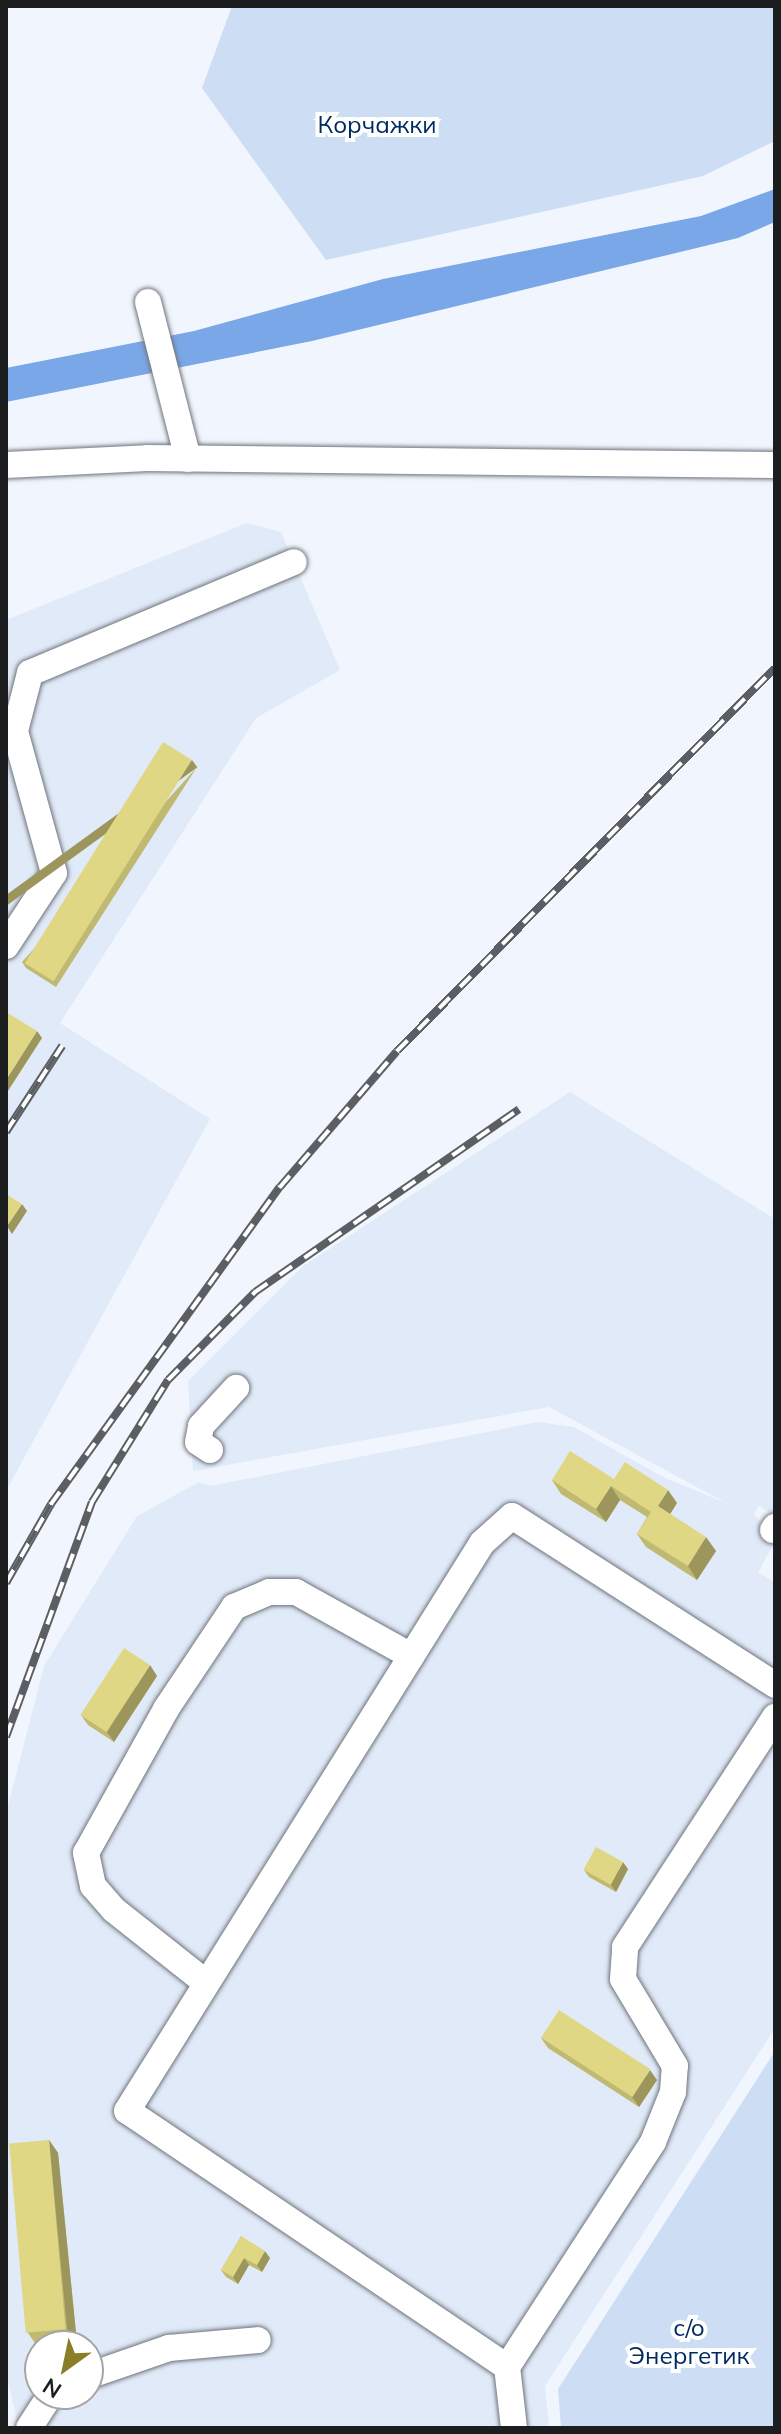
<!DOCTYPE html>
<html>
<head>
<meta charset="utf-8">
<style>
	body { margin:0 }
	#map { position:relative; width:781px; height:2434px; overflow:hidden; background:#f1f6fe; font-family:Mulish,sans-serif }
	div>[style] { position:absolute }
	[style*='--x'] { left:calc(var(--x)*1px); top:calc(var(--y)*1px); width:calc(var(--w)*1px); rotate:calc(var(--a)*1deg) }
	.built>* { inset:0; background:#e0eaf8 }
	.green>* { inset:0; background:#cdddf4 }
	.water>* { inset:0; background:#7aa7e7 }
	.roads { filter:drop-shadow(0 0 2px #70747b) drop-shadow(0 0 2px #70747b) }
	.minor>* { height:26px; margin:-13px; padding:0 13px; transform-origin:13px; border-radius:13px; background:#fff }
	.rail>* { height:8px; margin-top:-4px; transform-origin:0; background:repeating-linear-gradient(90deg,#fff 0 15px,#5b5e62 0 30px); box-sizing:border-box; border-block:2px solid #5b5e62 }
	.wall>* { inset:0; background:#c0b971 }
	.shaded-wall>* { inset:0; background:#9c965c; transform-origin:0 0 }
	.building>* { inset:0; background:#dfd783; transform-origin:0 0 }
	span { translate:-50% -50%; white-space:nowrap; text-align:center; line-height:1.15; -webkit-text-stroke:8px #fff; paint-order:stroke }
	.park-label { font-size:24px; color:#002b62 }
	.frame { position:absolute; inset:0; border:8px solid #1b1d1f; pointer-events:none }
	.north { position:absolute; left:24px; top:2330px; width:80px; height:80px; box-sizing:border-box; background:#fff; border:2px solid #a4a5a5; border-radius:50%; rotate:213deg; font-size:22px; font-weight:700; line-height:32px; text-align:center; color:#1b1d1f }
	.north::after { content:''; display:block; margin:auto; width:28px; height:36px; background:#887f26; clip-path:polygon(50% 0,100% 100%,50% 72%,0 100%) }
</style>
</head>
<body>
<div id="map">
	<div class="built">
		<div style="clip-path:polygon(247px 523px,281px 532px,340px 670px,256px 718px,60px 1023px,210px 1119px,6px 1491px,6px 620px)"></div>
		<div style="clip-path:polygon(570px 1092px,775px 1219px,775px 1516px,759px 1506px,752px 1517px,549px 1407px,193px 1471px,188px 1381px,303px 1266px)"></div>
		<div style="clip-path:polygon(evenodd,538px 1422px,574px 1427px,663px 1477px,755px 1515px,775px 1542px,758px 1572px,775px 1583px,775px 2028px,545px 2386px,549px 2428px,19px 2428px,6px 2374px,6px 1814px,44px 1666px,137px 1516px,199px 1482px,210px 1486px,538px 1422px,40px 2346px,88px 2346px,88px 2394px,40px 2394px,40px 2346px)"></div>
	</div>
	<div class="green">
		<div style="clip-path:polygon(232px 6px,775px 6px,775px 141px,703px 176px,326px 260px,202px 88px)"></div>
		<div style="clip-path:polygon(775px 2051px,775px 2428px,561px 2428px,558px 2389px)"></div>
	</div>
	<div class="water">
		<div style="clip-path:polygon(775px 189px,775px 222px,738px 238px,312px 341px,6px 402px,6px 368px,194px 331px,383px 279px,701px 216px)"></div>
	</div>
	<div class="roads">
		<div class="minor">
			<div style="--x:148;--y:302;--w:162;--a:75.7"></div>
			<div style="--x:6;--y:465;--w:141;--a:-2.8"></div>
			<div style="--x:147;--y:458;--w:628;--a:0.64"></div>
			<div style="--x:6;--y:946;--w:87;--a:-56.7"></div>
			<div style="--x:54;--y:873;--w:147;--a:-105.4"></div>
			<div style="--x:15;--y:731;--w:60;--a:-75.5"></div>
			<div style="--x:30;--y:673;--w:286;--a:-22.8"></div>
			<div style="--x:210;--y:1450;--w:14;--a:-146"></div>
			<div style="--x:198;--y:1442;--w:16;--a:-79"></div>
			<div style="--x:201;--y:1426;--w:52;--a:-47.4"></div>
			<div style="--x:773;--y:1530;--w:4;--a:-56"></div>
			<div style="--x:205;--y:1982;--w:116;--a:-141.6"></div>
			<div style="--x:114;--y:1910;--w:32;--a:-131"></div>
			<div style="--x:93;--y:1886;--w:34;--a:-102"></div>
			<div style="--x:86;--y:1853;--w:165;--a:-60.9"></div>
			<div style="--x:166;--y:1709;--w:123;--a:-56.3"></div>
			<div style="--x:234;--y:1607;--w:38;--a:-23"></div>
			<div style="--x:269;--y:1592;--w:27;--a:0"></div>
			<div style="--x:296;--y:1592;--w:132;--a:29.1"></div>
			<div style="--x:507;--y:2367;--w:458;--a:-146"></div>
			<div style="--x:127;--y:2111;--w:670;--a:-57.99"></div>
			<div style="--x:482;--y:1543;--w:40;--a:-42"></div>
			<div style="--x:512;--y:1516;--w:313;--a:32.7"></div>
			<div style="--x:88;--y:2376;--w:86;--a:-19.1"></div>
			<div style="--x:169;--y:2348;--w:89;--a:-5.1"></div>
			<div style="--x:29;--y:2428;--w:40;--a:-57.1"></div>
			<div style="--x:514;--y:2428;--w:61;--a:-96.5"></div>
			<div style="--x:507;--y:2367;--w:268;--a:-57"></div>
			<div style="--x:653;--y:2142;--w:54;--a:-68.2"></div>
			<div style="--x:673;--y:2092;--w:26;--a:-86"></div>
			<div style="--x:675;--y:2066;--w:101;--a:-120.9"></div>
			<div style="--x:623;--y:1979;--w:32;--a:-86"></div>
			<div style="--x:625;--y:1947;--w:275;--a:-56.9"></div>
		</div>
	</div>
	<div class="rail">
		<div style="--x:6;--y:1132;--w:103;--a:-56.9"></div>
		<div style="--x:6;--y:1583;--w:91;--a:-60.3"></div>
		<div style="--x:51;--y:1504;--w:391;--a:-54.2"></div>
		<div style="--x:280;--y:1187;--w:179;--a:-49.3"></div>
		<div style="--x:397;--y:1051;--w:538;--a:-45.38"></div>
		<div style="--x:6;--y:1737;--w:250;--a:-69.9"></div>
		<div style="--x:92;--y:1502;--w:144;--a:-58.1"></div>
		<div style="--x:168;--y:1380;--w:124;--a:-45.3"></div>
		<div style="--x:255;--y:1292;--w:321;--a:-34.7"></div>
	</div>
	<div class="wall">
		<div style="clip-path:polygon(197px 767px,56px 987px,26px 968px,22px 962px)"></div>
		<div style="clip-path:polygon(614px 1479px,677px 1503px,670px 1514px,716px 1551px,697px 1580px,646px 1547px,637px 1534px,647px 1517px,620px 1500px,606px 1522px,561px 1494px,552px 1480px)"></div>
		<div style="clip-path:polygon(157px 1676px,114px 1742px,88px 1725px,81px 1715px)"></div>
		<div style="clip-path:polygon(628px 1869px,616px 1892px,589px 1877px,584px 1870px)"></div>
		<div style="clip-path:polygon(541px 2038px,657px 2080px,639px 2107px,548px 2048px)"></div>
		<div style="clip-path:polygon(49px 2140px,58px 2153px,77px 2343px,37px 2346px,28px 2333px)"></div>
		<div style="clip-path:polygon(241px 2236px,270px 2258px,262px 2272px,249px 2265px,238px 2284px,226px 2277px,221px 2270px)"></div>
	</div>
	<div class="shaded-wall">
		<div style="left:192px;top:760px;width:9px;height:262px;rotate:54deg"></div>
		<div style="clip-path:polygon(37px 1031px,42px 1038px,6px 1094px,6px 1080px)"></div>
		<div style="clip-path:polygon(22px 1204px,27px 1211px,12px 1234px,7px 1226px)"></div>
		<div style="clip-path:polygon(611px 1486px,620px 1500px,606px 1522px,596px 1509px)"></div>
		<div style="clip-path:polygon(668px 1490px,677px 1503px,667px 1519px,658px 1506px)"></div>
		<div style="clip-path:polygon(706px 1537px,716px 1551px,697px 1580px,688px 1566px)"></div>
		<div style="clip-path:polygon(150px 1665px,157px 1676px,114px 1742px,107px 1732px)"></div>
		<div style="clip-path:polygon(623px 1862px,628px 1869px,616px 1892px,611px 1885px)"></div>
		<div style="clip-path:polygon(650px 2070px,657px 2080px,639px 2107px,632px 2097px)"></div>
		<div style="clip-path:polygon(49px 2140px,58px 2153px,77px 2343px,67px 2329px)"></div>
		<div style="clip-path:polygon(265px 2251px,270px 2258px,262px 2272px,257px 2265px)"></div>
		<div style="clip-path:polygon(244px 2258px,249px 2265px,238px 2284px,233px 2277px)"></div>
	</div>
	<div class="building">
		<div style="left:163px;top:742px;width:34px;height:261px;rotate:32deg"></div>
		<div style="clip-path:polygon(6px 1012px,37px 1031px,6px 1080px)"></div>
		<div style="clip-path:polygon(6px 1194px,22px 1204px,7px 1226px,6px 1226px)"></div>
		<div style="clip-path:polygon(570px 1451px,614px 1479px,625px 1462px,668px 1490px,658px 1506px,706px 1537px,688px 1566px,637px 1534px,651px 1512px,611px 1486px,596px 1509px,552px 1480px)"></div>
		<div style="left:124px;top:1648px;width:31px;height:80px;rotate:33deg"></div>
		<div style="left:596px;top:1847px;width:31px;height:26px;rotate:29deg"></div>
		<div style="left:559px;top:2010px;width:109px;height:33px;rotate:33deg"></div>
		<div style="left:49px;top:2140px;width:190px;height:40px;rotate:85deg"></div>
		<div style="clip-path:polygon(241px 2236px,265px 2251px,257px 2265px,244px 2258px,233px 2277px,221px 2270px)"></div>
	</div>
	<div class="park-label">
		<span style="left:377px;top:125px">Корчажки</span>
		<span style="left:689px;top:2342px">с/о<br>Энергетик</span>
	</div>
	<div class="frame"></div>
	<div class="north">N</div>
</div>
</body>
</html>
